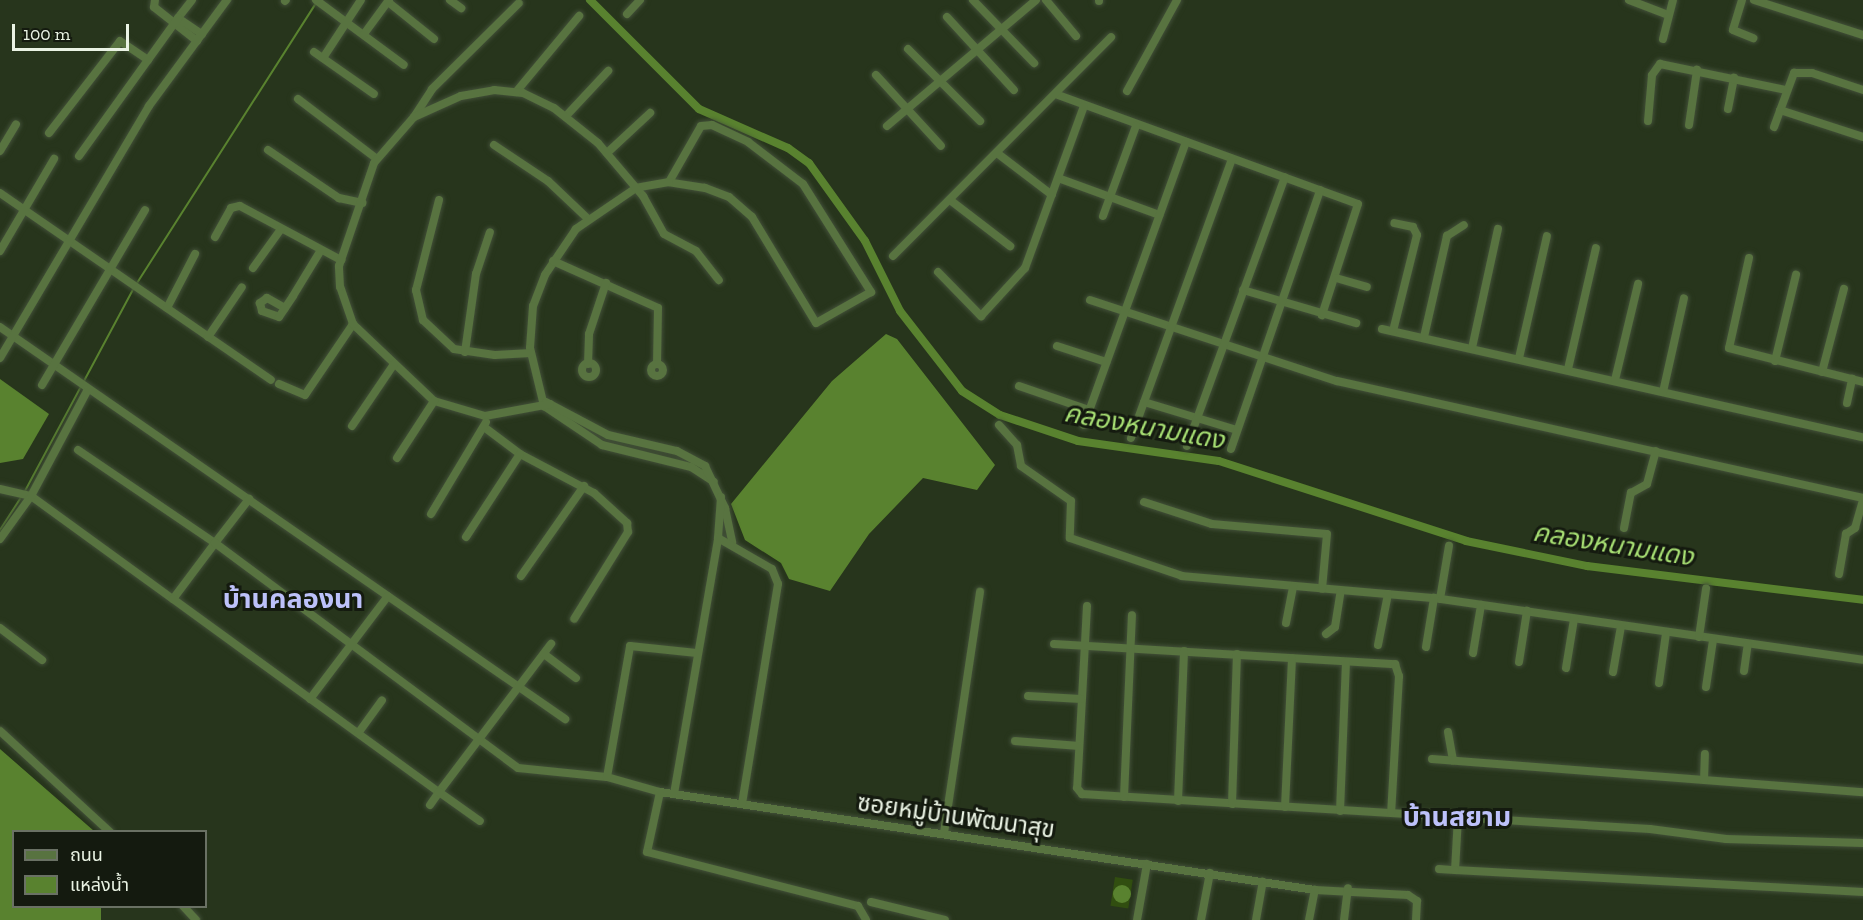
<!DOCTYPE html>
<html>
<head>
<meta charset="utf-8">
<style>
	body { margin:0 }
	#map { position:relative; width:1863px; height:920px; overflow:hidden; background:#27351c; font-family:"Zilla Slab","Noto Sans Thai",serif }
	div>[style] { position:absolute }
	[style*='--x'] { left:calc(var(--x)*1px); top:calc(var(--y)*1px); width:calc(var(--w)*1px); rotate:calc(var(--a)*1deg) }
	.green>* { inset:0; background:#314e10; transform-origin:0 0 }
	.water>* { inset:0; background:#59822f }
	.round { border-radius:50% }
	.stream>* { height:2px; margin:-1px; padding:0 1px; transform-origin:1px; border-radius:1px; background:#59822f }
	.canal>* { height:8px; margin:-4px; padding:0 4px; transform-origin:4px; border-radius:4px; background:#59822f }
	.roads { filter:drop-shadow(0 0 2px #425038) drop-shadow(0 0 2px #425038) }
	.minor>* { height:8px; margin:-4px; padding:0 4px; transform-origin:4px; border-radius:4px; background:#587340 }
	.minor>.ring { margin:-4px; padding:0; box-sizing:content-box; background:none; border:8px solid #587340; border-radius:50% }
	span { translate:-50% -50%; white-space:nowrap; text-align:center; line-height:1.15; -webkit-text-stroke:6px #141a0f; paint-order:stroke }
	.street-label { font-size:24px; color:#eaf3e4 }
	.water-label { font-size:26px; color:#a7df73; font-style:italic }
	.quarter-label { font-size:27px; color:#bdc1fa; font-weight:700 }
	.legend { position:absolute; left:12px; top:830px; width:195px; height:78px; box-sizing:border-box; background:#141a0f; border:2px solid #6a7164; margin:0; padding:8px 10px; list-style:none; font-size:18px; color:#eaf3e4 }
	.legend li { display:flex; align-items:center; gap:12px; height:30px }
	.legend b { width:30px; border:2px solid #6a7164 }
	.scale { position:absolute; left:12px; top:24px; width:117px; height:27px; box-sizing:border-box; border:3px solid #eaf3e4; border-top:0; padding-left:8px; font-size:18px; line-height:21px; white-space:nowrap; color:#eaf3e4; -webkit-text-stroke:4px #141a0f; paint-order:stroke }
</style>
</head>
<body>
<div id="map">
	<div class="green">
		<div style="left:1115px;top:877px;width:18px;height:29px;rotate:9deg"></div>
	</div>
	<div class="water">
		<div style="clip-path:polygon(886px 334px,897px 339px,995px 465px,977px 490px,923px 478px,869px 534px,830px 591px,789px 579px,781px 563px,745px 540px,731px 504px,832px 381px)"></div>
		<div style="clip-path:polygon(0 379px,49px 414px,23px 459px,0 463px)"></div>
		<div style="clip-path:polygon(0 749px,94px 831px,14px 832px,14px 906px,101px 907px,101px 920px,0 920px)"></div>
		<div class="round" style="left:1113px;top:885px;width:18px;height:18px"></div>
	</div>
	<div class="stream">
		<div style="--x:137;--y:283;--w:334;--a:-57.4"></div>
		<div style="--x:25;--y:491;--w:230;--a:-61.8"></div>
		<div style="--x:0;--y:530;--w:40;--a:-57.1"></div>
	</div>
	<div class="canal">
		<div style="--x:590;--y:0;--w:154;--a:45"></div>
		<div style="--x:699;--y:109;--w:97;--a:23.7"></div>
		<div style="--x:788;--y:148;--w:26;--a:36"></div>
		<div style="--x:809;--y:163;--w:96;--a:54.3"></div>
		<div style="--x:865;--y:241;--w:78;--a:63.4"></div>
		<div style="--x:900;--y:311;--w:101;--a:52.2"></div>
		<div style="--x:962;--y:391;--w:45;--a:32.3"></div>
		<div style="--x:1000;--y:415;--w:82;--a:18.4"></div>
		<div style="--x:1078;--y:441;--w:142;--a:8.1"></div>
		<div style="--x:1219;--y:461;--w:260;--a:17.9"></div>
		<div style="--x:1466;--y:541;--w:124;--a:11.7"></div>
		<div style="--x:1587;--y:566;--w:278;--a:7"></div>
	</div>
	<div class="roads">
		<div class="minor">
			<div style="--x:155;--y:0;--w:7;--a:98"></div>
			<div style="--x:154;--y:7;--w:55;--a:38.3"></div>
			<div style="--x:192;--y:0;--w:23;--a:128"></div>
			<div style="--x:178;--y:18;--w:29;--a:34"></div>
			<div style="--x:316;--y:0;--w:109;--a:36.5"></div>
			<div style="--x:450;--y:0;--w:14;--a:36"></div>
			<div style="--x:973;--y:0;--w:88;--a:45.9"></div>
			<div style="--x:1046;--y:0;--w:47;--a:50.2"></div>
			<div style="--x:1099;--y:0;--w:1;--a:90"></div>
			<div style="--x:1629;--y:0;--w:42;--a:21"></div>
			<div style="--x:1742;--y:0;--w:31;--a:107"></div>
			<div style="--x:1733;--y:30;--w:22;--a:22"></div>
			<div style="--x:1754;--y:0;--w:114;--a:17.8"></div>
			<div style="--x:285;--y:1;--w:1;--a:-45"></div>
			<div style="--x:388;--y:2;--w:59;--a:38.8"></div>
			<div style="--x:627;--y:14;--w:19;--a:-47"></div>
			<div style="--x:947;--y:17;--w:99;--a:47.5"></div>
			<div style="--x:364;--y:34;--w:42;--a:-53.7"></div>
			<div style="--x:1663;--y:39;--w:40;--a:-75.6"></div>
			<div style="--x:908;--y:49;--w:102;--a:45"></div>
			<div style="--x:314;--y:52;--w:73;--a:35"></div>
			<div style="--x:323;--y:58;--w:69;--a:-56.8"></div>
			<div style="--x:876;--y:75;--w:96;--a:47.5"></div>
			<div style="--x:1127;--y:91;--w:104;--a:-61.2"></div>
			<div style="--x:516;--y:92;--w:99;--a:-50.3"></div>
			<div style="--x:1058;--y:95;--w:319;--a:20"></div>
			<div style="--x:1358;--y:204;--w:117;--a:108"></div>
			<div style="--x:298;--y:99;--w:99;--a:37.2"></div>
			<div style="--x:1728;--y:109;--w:32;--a:-79"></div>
			<div style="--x:1780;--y:110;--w:87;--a:18"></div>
			<div style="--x:566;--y:116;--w:62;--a:-47"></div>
			<div style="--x:414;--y:117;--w:33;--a:-57"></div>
			<div style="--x:432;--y:89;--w:122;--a:-44.7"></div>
			<div style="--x:1648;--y:121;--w:46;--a:-85"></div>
			<div style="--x:1652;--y:75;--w:14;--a:-54"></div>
			<div style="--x:1660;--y:64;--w:128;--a:11.7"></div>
			<div style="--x:1689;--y:125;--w:56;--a:-81.7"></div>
			<div style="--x:887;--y:126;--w:195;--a:-40.2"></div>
			<div style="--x:1774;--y:127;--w:58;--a:-69.7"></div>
			<div style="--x:1794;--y:73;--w:18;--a:0"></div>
			<div style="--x:1812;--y:73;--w:54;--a:18.4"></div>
			<div style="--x:49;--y:133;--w:116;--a:-52.3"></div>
			<div style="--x:120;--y:41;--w:34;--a:34"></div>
			<div style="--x:494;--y:145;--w:65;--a:33.7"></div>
			<div style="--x:548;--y:181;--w:54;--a:43.5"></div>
			<div style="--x:268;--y:150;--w:86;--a:34.1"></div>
			<div style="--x:339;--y:198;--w:24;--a:12"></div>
			<div style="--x:0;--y:151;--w:31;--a:-59"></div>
			<div style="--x:607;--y:153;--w:59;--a:-42.9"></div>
			<div style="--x:997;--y:153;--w:69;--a:37.4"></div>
			<div style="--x:79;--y:156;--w:170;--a:-54.3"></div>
			<div style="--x:1058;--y:178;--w:108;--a:20.1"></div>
			<div style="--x:669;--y:182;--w:64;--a:-60.3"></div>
			<div style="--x:701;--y:126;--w:11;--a:-5"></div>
			<div style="--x:712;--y:125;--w:40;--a:25"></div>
			<div style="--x:748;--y:142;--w:69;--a:37.4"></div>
			<div style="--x:803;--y:184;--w:128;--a:57.8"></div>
			<div style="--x:871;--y:292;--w:63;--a:150.6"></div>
			<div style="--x:816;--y:323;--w:124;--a:-121.1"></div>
			<div style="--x:752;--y:217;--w:30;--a:-139"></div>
			<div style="--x:729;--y:197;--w:26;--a:-159"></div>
			<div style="--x:705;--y:188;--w:36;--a:-171"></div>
			<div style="--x:669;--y:182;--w:34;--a:170"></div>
			<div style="--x:636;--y:188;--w:73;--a:145.7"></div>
			<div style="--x:576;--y:229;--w:55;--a:124"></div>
			<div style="--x:545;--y:275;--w:33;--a:111"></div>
			<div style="--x:533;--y:306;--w:42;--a:94.1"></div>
			<div style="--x:530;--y:348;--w:60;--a:76.4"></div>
			<div style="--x:544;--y:406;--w:70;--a:33.9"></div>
			<div style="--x:602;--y:445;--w:92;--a:13.9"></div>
			<div style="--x:691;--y:467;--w:27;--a:33"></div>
			<div style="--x:0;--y:193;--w:329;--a:34.6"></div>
			<div style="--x:439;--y:200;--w:93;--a:104.3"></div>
			<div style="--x:416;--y:290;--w:31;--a:77"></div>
			<div style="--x:423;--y:320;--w:42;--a:43.1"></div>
			<div style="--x:454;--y:349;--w:41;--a:8.3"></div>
			<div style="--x:495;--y:355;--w:36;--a:-3"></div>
			<div style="--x:950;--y:200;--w:76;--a:37.5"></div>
			<div style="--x:1103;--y:216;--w:96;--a:-69.9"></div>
			<div style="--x:215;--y:237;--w:33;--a:-61"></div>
			<div style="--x:231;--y:208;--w:9;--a:-13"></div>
			<div style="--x:240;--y:206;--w:115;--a:28.1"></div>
			<div style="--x:0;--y:251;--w:107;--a:-59.6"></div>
			<div style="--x:893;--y:256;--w:309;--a:-45.1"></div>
			<div style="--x:1749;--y:258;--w:92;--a:102.5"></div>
			<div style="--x:1729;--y:348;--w:138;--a:14.2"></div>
			<div style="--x:553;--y:261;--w:115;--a:24.1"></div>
			<div style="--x:658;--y:308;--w:56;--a:91"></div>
			<div style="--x:253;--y:268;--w:48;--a:-54.3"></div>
			<div style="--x:938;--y:272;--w:62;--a:45.7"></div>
			<div style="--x:981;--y:316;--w:65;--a:-47.5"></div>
			<div style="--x:1025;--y:268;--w:172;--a:-70"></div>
			<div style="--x:1336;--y:278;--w:32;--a:16"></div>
			<div style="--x:1243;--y:290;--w:118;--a:16.3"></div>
			<div style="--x:1090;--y:300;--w:260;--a:18.2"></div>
			<div style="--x:1337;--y:381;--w:539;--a:12.54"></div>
			<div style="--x:167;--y:308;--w:61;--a:-62.6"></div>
			<div style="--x:285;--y:308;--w:21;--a:-151"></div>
			<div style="--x:267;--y:298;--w:9;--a:144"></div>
			<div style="--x:260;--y:303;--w:8;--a:76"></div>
			<div style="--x:262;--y:311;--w:18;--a:19"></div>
			<div style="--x:279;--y:317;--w:25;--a:-56"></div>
			<div style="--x:293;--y:296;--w:54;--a:-58.7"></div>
			<div style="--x:0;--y:327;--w:688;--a:34.75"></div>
			<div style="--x:1382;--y:329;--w:493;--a:12.7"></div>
			<div style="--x:1393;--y:331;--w:99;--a:-76"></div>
			<div style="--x:1417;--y:235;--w:9;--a:-117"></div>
			<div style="--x:1413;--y:227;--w:19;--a:-168"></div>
			<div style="--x:208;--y:337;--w:60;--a:-55.8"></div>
			<div style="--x:1424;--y:337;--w:104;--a:-77.2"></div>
			<div style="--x:1447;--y:236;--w:20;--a:-33"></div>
			<div style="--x:1057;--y:346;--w:52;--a:18.1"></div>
			<div style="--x:1472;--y:348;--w:122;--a:-77.7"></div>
			<div style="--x:465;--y:352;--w:79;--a:-82"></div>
			<div style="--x:476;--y:274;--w:44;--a:-71.6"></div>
			<div style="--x:0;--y:358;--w:293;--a:-59.4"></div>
			<div style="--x:149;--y:106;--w:132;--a:-53.7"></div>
			<div style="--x:1519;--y:358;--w:125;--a:-77.1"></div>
			<div style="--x:1775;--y:361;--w:89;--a:-76.3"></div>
			<div class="ring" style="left:582px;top:363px;width:6px;height:6px"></div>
			<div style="--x:588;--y:364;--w:30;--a:-88"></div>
			<div style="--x:589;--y:334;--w:54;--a:-71.6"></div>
			<div class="ring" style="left:651px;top:364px;width:4px;height:4px"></div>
			<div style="--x:1568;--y:369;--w:124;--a:-77"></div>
			<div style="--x:1822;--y:372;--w:86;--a:-75.2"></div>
			<div style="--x:1615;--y:380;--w:99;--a:-76.5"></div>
			<div style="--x:279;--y:384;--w:28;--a:23"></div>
			<div style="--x:305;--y:395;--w:86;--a:-55.9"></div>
			<div style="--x:42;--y:385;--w:203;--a:-59.5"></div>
			<div style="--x:1019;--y:386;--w:74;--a:18.9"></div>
			<div style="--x:1663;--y:392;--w:96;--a:-77.4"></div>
			<div style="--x:546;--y:402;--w:70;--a:28"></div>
			<div style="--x:608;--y:435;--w:71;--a:13.1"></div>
			<div style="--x:677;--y:451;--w:32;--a:28"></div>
			<div style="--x:705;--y:466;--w:47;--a:64.5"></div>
			<div style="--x:725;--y:508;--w:35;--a:78"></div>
			<div style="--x:1144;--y:402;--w:97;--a:16.8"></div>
			<div style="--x:1847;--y:403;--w:25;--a:-78"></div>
			<div style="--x:550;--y:404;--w:66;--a:169.5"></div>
			<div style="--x:485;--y:416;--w:53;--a:-163.6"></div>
			<div style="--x:434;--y:401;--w:112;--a:-136.5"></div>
			<div style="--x:353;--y:324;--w:39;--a:-109"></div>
			<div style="--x:340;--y:287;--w:21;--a:-93"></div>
			<div style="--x:339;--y:266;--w:109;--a:-71.2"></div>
			<div style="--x:374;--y:163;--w:61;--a:-49"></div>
			<div style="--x:414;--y:117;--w:51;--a:-24.1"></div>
			<div style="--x:461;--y:96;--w:34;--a:-10"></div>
			<div style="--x:494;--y:90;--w:29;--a:6"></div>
			<div style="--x:523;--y:93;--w:34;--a:26"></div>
			<div style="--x:554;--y:108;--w:56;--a:38.5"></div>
			<div style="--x:598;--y:143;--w:70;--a:49.7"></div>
			<div style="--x:643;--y:196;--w:43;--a:61.1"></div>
			<div style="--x:664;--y:234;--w:36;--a:28"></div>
			<div style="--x:696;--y:251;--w:37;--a:52"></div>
			<div style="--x:999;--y:425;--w:27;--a:48"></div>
			<div style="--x:1017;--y:445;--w:21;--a:79"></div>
			<div style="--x:1021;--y:466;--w:61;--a:35"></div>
			<div style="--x:1071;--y:501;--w:37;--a:92"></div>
			<div style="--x:1070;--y:538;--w:118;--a:18.7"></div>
			<div style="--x:1182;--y:576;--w:253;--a:5"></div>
			<div style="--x:1434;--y:598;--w:433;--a:8.2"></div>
			<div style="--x:1084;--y:425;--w:301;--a:-70.2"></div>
			<div style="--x:352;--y:426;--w:75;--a:-55.9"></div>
			<div style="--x:484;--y:427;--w:45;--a:36.9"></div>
			<div style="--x:520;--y:454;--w:84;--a:27.8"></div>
			<div style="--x:594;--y:493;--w:45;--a:42.3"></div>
			<div style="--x:627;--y:523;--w:9;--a:84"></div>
			<div style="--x:628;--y:532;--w:102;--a:121.8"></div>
			<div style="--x:1131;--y:438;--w:297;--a:-70.1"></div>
			<div style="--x:1187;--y:446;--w:286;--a:-70"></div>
			<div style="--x:1231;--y:449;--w:274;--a:-71"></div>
			<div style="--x:78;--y:450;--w:166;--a:34.2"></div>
			<div style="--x:215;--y:543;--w:56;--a:-52.3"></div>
			<div style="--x:397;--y:458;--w:68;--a:-57"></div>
			<div style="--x:0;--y:489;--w:32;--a:13"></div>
			<div style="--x:31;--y:496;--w:175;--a:36"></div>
			<div style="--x:173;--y:599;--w:70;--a:-53.1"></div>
			<div style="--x:215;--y:543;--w:377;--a:36.6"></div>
			<div style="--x:518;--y:768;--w:89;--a:5.8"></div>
			<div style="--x:607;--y:777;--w:55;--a:15.8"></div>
			<div style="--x:660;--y:792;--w:662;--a:8.51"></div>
			<div style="--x:1315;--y:890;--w:93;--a:3.1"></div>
			<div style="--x:1408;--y:895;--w:11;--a:34"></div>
			<div style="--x:1417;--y:901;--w:19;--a:93"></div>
			<div style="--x:721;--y:497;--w:41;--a:94.2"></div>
			<div style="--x:718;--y:538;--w:62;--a:29.9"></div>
			<div style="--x:772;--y:569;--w:16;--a:68"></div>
			<div style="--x:778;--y:584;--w:223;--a:99.3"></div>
			<div style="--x:1144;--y:502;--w:71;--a:17.9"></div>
			<div style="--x:1212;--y:524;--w:115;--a:5"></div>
			<div style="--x:1327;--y:534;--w:55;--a:95.2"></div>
			<div style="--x:431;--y:514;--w:107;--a:-59.1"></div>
			<div style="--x:1624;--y:528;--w:36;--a:-79"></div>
			<div style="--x:1631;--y:493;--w:18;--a:-29"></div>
			<div style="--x:1647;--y:484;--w:34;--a:-75"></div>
			<div style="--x:466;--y:537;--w:99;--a:-57"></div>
			<div style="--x:0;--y:539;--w:53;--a:-54.2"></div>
			<div style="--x:31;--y:496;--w:119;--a:-61.9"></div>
			<div style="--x:1839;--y:574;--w:41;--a:-80.1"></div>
			<div style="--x:1846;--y:534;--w:11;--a:-34"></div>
			<div style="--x:1855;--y:528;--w:29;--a:-74"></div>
			<div style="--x:521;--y:576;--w:110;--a:-55"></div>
			<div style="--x:173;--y:599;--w:329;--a:36"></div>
			<div style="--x:439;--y:792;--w:186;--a:-52.9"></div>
			<div style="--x:1440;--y:599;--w:54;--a:-80.4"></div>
			<div style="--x:1087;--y:606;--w:182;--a:93.1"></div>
			<div style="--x:1077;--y:788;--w:8;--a:50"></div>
			<div style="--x:1082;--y:794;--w:569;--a:3.53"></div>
			<div style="--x:1650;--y:829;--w:77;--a:7.5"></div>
			<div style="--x:1726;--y:839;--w:137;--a:1.7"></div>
			<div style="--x:1286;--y:623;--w:37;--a:-79"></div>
			<div style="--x:0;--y:628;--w:53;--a:37.3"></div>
			<div style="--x:1326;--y:634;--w:11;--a:-38"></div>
			<div style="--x:1335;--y:627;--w:36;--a:-81"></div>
			<div style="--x:1699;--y:637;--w:49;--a:-81.7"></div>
			<div style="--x:1054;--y:644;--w:342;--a:3.4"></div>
			<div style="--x:1395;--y:664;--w:13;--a:72"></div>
			<div style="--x:1399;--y:676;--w:137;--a:93.3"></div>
			<div style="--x:1378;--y:645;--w:52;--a:-78.9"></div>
			<div style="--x:1426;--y:647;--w:50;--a:-80.7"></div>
			<div style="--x:1473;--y:653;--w:49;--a:-80.5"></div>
			<div style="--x:544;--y:654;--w:40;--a:37"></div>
			<div style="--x:1519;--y:662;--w:52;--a:-81.1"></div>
			<div style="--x:1566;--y:668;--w:50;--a:-80.7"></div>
			<div style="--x:1744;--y:671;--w:27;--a:-82"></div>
			<div style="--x:1613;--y:672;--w:47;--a:-80.1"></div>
			<div style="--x:1659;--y:683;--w:50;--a:-82"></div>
			<div style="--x:1706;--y:687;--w:48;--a:-81.5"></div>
			<div style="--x:1028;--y:696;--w:53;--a:3.2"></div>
			<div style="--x:310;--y:699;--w:129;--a:-52.9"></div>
			<div style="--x:0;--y:731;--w:149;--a:42.6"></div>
			<div style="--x:359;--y:732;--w:39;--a:-54"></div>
			<div style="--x:1448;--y:732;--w:29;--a:80"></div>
			<div style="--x:1015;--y:741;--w:64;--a:4.5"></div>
			<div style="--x:1432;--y:759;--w:432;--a:4.4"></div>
			<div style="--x:607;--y:777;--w:133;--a:-80"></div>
			<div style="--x:630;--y:646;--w:67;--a:6"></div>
			<div style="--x:1704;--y:780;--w:26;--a:-88"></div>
			<div style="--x:660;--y:792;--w:61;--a:102.2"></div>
			<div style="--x:647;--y:852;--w:218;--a:14.4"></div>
			<div style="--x:858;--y:906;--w:16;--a:60"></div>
			<div style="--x:674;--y:794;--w:260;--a:-80.2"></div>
			<div style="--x:1124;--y:797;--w:182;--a:-87.5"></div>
			<div style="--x:1178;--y:801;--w:150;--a:-87.7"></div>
			<div style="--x:1232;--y:804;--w:150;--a:-88.1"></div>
			<div style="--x:430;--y:805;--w:16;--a:-55"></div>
			<div style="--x:439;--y:792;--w:50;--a:35.3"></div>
			<div style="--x:1285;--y:807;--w:149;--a:-87.3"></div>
			<div style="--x:1340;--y:811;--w:149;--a:-87.7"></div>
			<div style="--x:1458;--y:817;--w:53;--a:93.2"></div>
			<div style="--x:1455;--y:870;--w:409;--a:3.1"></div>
			<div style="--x:944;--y:833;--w:244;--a:-81.5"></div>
			<div style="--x:1439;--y:869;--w:16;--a:4"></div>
			<div style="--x:871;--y:902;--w:76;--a:13.7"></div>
			<div style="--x:183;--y:906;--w:19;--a:47"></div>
			<div style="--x:1137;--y:920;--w:57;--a:-79.9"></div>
			<div style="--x:1201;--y:920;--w:48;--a:-79.2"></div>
			<div style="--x:1256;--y:920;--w:39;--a:-80"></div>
			<div style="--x:1309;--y:920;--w:31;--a:-79"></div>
			<div style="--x:1344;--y:920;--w:32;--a:-83"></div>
		</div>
	</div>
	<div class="street-label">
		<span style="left:956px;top:816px;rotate:8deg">ซอยหมู่บ้านพัฒนาสุข</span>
	</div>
	<div class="water-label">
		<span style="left:1144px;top:427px;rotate:10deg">คลองหนามแดง</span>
		<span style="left:1613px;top:545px;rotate:9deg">คลองหนามแดง</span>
	</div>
	<div class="quarter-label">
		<span style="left:293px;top:600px">บ้านคลองนา</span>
		<span style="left:1457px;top:818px">บ้านสยาม</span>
	</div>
	<ul class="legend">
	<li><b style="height:8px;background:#587340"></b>ถนน</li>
	<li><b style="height:16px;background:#59822f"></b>แหล่งน้ำ</li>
	</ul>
	<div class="scale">100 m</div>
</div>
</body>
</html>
